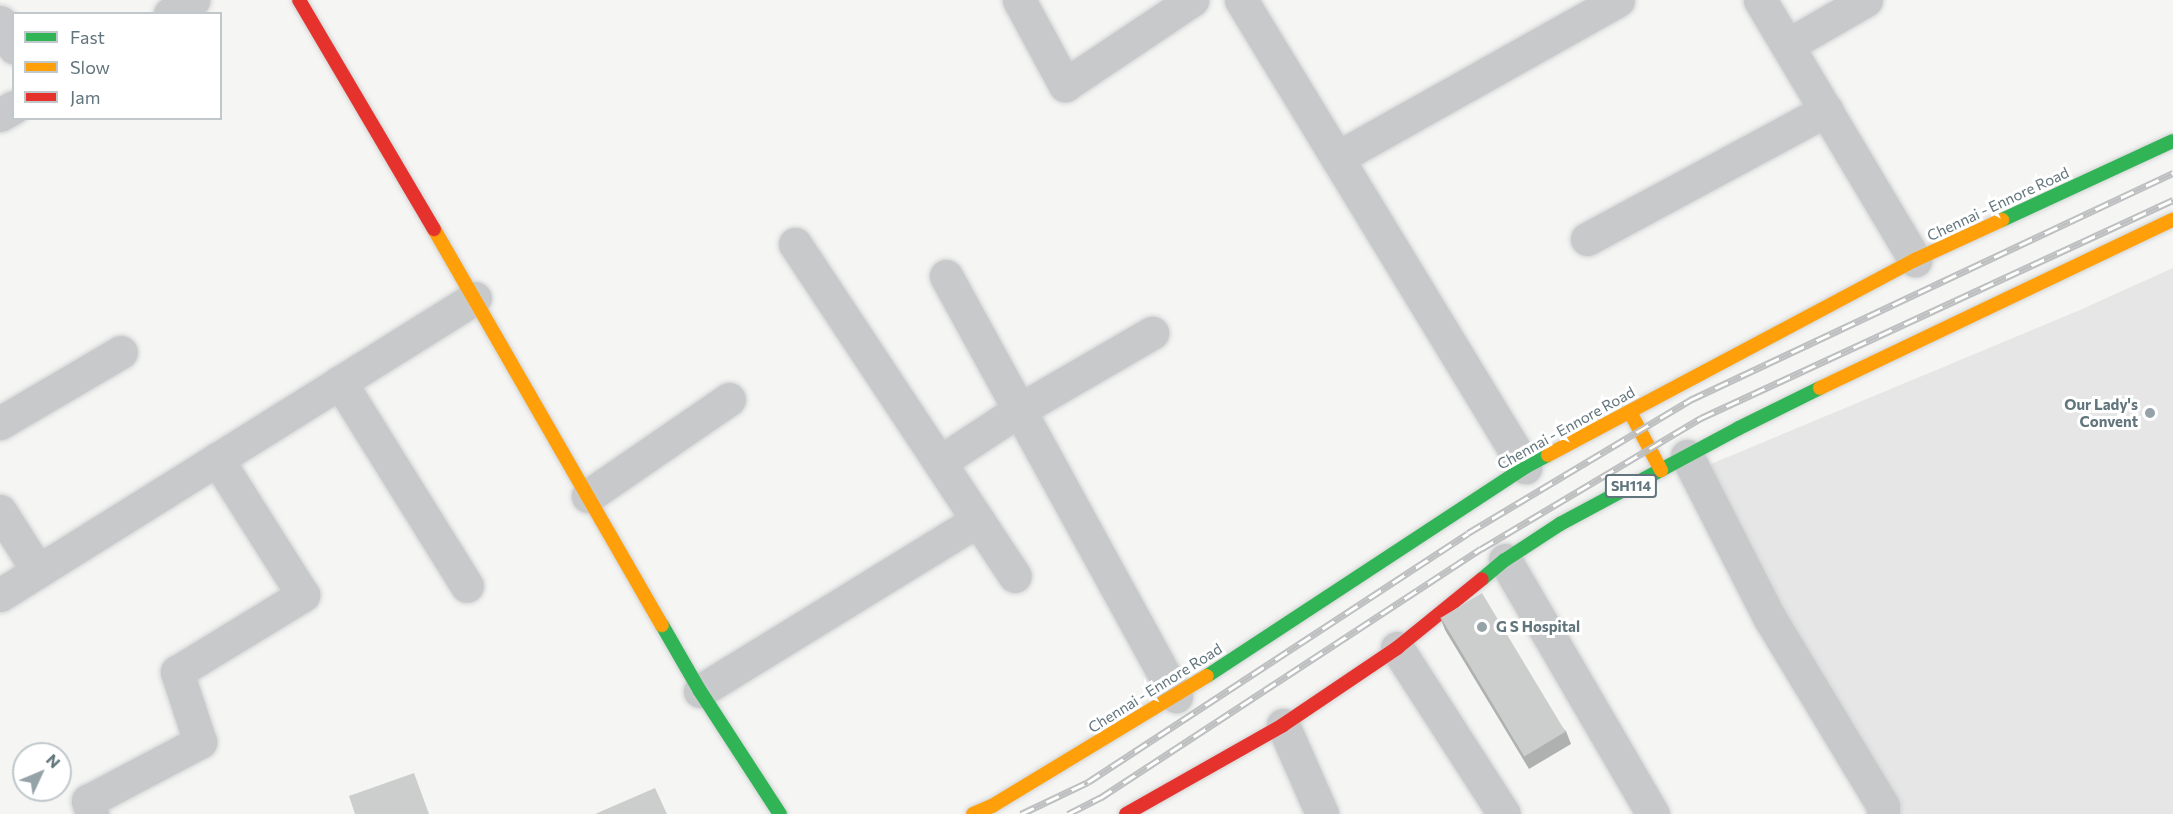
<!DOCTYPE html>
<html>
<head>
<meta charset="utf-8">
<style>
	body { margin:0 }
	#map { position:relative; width:2173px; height:814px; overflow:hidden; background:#f5f5f4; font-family:Commissioner,sans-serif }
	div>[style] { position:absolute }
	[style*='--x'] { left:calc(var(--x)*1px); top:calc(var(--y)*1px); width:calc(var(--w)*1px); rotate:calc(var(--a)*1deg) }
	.built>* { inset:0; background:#e5e6e5 }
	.roads { filter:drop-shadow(0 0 2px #d1d3d3) drop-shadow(0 0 2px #d1d3d3) }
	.street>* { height:33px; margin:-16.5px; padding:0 16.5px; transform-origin:16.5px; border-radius:16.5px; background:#c7c9ca }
	.fast>* { height:14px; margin:-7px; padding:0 7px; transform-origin:7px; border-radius:7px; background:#30b455 }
	.slow>* { height:14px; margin:-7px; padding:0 7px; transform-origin:7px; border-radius:7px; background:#ff9f0a }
	.jam>* { height:14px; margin:-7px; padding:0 7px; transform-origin:7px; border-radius:7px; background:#e5322d }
	.rail>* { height:7px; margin-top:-3.5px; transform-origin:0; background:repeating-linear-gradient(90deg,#fff 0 14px,#bdbfc0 0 28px); box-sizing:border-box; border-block:2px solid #bdbfc0 }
	.wall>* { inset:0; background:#afb1b1 }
	.building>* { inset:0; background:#cccece; transform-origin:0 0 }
	.dots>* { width:16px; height:16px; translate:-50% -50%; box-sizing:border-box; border:3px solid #fff; border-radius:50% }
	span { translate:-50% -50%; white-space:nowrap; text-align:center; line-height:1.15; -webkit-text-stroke:6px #fff; paint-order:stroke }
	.shield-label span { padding:2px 4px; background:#fff; border:2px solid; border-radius:4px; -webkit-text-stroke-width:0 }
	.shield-label { font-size:14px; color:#62757d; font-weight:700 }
	.street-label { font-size:15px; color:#62757d }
	.poi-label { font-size:15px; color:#62757d; font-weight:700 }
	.right { translate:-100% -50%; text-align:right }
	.left { translate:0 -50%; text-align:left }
	.legend { position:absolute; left:12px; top:12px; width:210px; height:108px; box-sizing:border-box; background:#fff; border:2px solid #c0c8cb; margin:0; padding:8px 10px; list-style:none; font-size:18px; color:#62757d }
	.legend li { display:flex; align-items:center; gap:12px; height:30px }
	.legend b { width:30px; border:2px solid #c0c8cb }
	.north { position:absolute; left:12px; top:742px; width:60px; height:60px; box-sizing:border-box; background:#fff; border:2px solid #c0c8cb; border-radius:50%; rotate:46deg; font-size:16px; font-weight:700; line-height:24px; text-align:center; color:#62757d }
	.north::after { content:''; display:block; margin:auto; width:21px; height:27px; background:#95a2a7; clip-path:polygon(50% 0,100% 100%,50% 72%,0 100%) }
</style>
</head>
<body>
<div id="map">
	<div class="built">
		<div style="clip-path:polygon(2173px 268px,2173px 814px,1885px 814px,1699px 469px,2080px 310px)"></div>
	</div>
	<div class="roads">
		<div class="street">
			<div style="--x:1019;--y:0;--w:97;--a:61.6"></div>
			<div style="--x:1065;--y:85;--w:153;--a:-33.8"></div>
			<div style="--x:1241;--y:0;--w:547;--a:58.69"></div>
			<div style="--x:1760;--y:0;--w:303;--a:59.2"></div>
			<div style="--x:170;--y:14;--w:27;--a:-31"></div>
			<div style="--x:0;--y:22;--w:29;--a:61"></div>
			<div style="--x:1788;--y:45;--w:90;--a:-30"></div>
			<div style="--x:0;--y:115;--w:16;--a:-30"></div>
			<div style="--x:1337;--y:158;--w:322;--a:-29.3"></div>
			<div style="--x:1587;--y:239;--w:272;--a:-28.3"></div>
			<div style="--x:795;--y:244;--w:398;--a:56.5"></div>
			<div style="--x:946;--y:276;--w:479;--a:61.3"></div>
			<div style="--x:340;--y:382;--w:240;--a:58.1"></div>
			<div style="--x:0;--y:423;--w:140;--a:-30.4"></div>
			<div style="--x:1687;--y:456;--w:181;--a:63"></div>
			<div style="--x:1769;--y:617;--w:221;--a:58.9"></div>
			<div style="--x:1883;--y:806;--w:8;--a:90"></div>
			<div style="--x:940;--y:462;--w:95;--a:-33.4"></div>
			<div style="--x:1019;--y:410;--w:154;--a:-30.1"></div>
			<div style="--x:588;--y:496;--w:171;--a:-34.5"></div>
			<div style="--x:0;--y:511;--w:71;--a:57.7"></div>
			<div style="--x:1505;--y:560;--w:294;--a:59.8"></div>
			<div style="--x:0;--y:595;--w:560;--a:-32.02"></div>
			<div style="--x:1397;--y:648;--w:197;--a:57.2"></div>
			<div style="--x:700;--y:691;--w:326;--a:-31.6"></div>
			<div style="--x:1283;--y:725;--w:97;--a:66.3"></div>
			<div style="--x:92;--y:814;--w:14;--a:-107"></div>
			<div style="--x:88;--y:801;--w:127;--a:-27.8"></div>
			<div style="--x:200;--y:742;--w:74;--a:-108.2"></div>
			<div style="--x:177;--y:672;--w:148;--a:-31.4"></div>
			<div style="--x:303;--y:595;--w:161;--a:-122.3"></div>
		</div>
		<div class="fast">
			<div style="--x:2002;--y:220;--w:188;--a:-24.8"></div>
			<div style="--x:1482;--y:579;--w:30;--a:-40"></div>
			<div style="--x:1505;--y:560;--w:66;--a:-33.2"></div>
			<div style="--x:1560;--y:524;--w:203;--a:-28.2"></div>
			<div style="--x:1739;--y:428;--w:90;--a:-26.3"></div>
			<div style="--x:662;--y:625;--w:76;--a:60.1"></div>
			<div style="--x:700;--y:691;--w:147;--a:57"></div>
			<div style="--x:1207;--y:676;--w:381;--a:-33.3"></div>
			<div style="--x:1525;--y:467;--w:26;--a:-28"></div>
		</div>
		<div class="slow">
			<div style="--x:434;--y:229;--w:457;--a:60.1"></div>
			<div style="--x:1820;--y:388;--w:391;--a:-25.5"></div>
			<div style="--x:1630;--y:412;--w:66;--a:61.9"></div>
			<div style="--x:1548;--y:455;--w:416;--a:-28"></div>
			<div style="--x:1915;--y:260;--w:96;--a:-24.7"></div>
			<div style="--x:973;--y:814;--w:21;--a:-23"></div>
			<div style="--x:992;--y:806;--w:251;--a:-31.2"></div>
		</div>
		<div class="jam">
			<div style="--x:299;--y:0;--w:266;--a:59.5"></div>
			<div style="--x:1126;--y:814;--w:180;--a:-29.5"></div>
			<div style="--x:1283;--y:725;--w:138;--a:-34"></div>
			<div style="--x:1397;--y:648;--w:109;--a:-39.1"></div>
		</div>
	</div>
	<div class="rail">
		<div style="--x:1021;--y:814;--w:74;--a:-25.5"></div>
		<div style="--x:1088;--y:782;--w:454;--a:-33.2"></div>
		<div style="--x:1468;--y:533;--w:259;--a:-30.9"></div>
		<div style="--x:1690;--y:400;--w:534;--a:-25.17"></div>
		<div style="--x:1068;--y:814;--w:36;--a:-27"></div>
		<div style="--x:1100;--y:798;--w:455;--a:-33.2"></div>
		<div style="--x:1481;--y:549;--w:256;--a:-30.8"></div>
		<div style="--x:1701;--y:418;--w:520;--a:-24.79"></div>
	</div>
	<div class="wall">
		<div style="clip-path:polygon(1440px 617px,1566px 731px,1571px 744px,1529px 769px,1445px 630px)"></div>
	</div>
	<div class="building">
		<div style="left:1482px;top:593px;width:162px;height:48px;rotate:59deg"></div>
		<div style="clip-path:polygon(414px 773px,429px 814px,355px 814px,349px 796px)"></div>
		<div style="clip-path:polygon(655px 788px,667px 814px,595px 814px)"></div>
	</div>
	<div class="dots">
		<div style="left:2150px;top:413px;background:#95a2a7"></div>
		<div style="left:1482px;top:627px;background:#95a2a7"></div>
	</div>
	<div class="shield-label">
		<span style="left:1631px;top:486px">SH114</span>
	</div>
	<div class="street-label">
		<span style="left:1998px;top:204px;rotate:-25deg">Chennai - Ennore Road</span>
		<span style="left:1566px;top:428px;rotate:-29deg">Chennai - Ennore Road</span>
		<span style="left:1155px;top:688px;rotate:-32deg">Chennai - Ennore Road</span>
	</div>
	<div class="poi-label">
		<span class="right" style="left:2138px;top:413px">Our Lady's<br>Convent</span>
		<span class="left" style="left:1496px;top:627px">G S Hospital</span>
	</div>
	<ul class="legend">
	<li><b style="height:8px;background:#30b455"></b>Fast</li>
	<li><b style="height:8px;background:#ff9f0a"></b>Slow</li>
	<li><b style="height:8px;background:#e5322d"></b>Jam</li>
	</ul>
	<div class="north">N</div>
</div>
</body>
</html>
